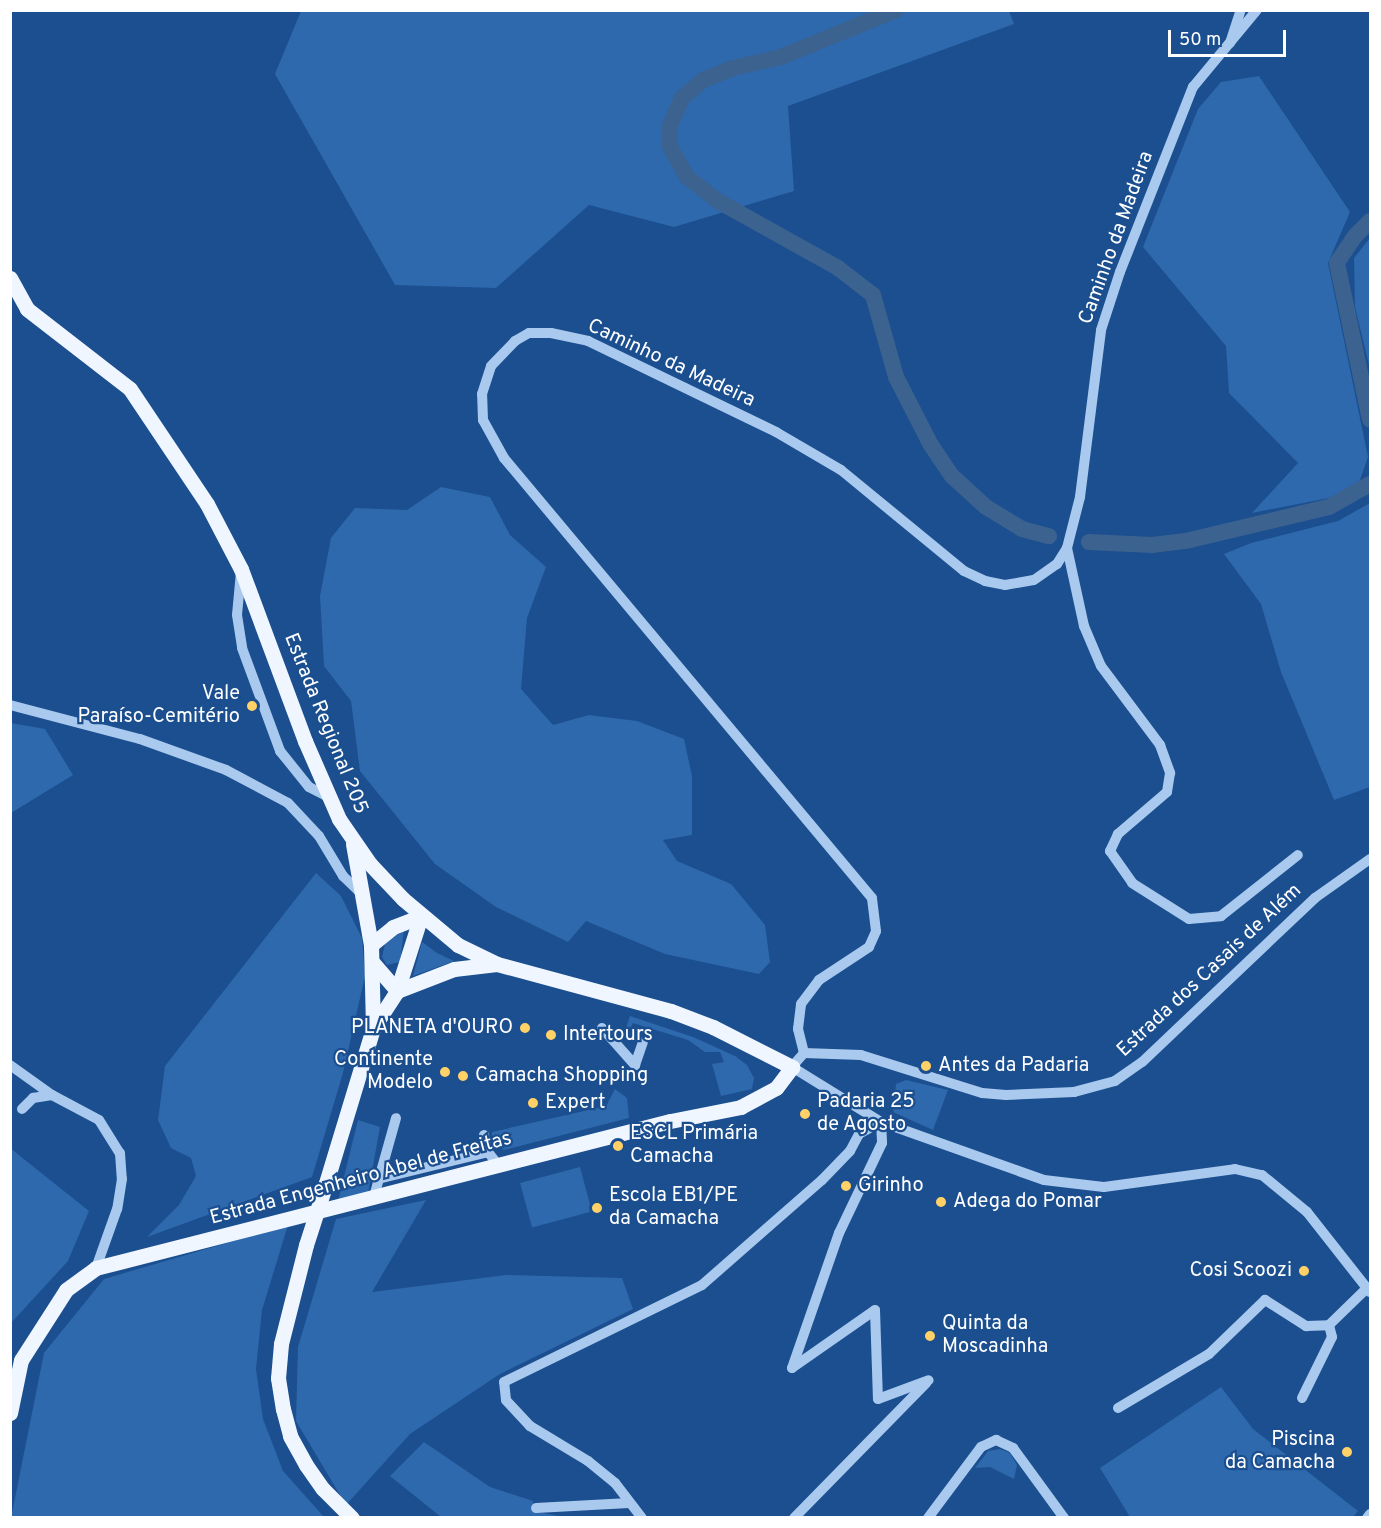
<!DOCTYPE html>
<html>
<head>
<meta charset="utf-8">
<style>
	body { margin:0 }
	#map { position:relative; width:1381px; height:1528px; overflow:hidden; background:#1b4f8f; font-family:Overpass,sans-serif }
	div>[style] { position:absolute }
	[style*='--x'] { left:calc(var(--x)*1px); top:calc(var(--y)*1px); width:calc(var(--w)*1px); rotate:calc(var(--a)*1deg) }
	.green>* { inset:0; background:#2e69ad; transform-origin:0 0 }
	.canal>* { height:16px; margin:-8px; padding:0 8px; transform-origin:8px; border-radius:8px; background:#3c6290 }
	.minor>* { height:10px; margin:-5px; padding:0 5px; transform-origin:5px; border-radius:5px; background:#a9c9ee }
	.major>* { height:15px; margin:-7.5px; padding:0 7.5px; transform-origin:7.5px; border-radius:7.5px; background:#f0f6ff }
	.major-bridge>* { height:15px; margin:-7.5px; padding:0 7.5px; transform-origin:7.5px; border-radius:7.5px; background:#f0f6ff }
	.dots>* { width:16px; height:16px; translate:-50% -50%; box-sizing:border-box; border:3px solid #1b4f8f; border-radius:50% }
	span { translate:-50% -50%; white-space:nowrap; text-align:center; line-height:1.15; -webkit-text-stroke:4.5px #1b4f8f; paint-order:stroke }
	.street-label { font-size:20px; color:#fff }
	.poi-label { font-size:20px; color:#fff }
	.right { translate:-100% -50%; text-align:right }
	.left { translate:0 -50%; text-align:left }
	.frame { position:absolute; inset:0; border:12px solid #fff; pointer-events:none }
	.scale { position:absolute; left:1168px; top:30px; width:118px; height:27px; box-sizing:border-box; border:3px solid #fff; border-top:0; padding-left:8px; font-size:18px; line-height:21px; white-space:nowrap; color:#fff; -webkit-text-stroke:4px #1b4f8f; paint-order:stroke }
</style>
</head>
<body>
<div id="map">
	<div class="green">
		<div style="clip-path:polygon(1009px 11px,1014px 24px,788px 106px,794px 191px,674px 227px,589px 205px,496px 288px,395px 285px,275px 74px,301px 11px)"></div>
		<div style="clip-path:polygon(1259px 76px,1350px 212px,1328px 263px,1368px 457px,1359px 483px,1334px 497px,1252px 513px,1298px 463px,1229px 393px,1226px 346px,1143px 247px,1198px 109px,1221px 82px)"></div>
		<div style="clip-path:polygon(1370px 238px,1370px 369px,1355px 307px,1354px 258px)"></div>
		<div style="clip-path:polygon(441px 487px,490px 497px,510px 535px,546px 567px,527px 618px,521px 689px,553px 725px,589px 715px,637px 721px,684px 739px,692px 776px,692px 835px,663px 840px,677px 861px,731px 884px,765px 925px,770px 962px,759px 974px,665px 954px,586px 921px,568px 942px,496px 907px,435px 864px,360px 771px,351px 701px,324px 666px,320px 596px,331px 538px,355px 508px,407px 510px)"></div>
		<div style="clip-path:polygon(1370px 503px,1370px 787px,1334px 800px,1281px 672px,1261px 604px,1224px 554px,1251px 543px,1338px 521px)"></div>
		<div style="clip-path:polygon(11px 723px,45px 729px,73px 775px,11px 813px)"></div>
		<div style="clip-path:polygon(316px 873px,341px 896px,362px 938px,365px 976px,343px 1073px,312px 1177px,147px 1237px,179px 1205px,196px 1176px,191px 1158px,171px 1148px,158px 1120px,165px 1066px)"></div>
		<div style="clip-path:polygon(404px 930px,400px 962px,387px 965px,382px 957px,385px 944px)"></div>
		<div style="clip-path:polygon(422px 942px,437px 953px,454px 961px,413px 976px)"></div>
		<div style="clip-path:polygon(630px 1016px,693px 1037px,735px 1056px,747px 1065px,754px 1078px,752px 1089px,721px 1096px,712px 1064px,724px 1062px,720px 1052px,705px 1052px,688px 1040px,633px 1023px,630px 1029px,626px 1028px)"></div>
		<div style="clip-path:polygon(906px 1080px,948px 1090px,933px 1130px,893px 1112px,896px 1084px)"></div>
		<div style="clip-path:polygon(615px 1089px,627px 1098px,629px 1118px,504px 1150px,492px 1142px,492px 1132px,606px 1106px)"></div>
		<div style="clip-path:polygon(358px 1120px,380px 1127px,368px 1194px,338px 1201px)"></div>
		<div style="clip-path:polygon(10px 1148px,89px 1211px,68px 1261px,11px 1323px)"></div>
		<div style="left:580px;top:1167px;width:46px;height:62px;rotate:75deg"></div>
		<div style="clip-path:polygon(426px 1200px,372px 1292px,506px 1275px,622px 1278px,633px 1309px,500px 1374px,410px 1434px,346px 1505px,296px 1421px,298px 1347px,336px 1219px)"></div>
		<div style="clip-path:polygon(288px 1225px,262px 1310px,256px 1369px,263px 1419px,283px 1471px,324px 1517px,11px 1518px,44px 1353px,104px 1279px)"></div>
		<div style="clip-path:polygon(1221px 1387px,1253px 1429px,1358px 1511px,1353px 1517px,1130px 1517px,1100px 1468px)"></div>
		<div style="clip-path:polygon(424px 1442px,490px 1487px,533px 1501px,533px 1511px,568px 1518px,441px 1517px,390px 1476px)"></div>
		<div style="clip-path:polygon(1000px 1449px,1010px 1453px,1017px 1465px,1014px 1479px,990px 1467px,975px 1468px,988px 1451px)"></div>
	</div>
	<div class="canal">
		<div style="--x:896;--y:10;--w:124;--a:157.8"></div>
		<div style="--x:781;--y:57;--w:49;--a:167.1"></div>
		<div style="--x:733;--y:68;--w:32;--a:158"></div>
		<div style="--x:703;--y:80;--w:28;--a:139"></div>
		<div style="--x:682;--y:98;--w:30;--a:114"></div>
		<div style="--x:670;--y:125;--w:22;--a:90"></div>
		<div style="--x:670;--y:147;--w:34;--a:60"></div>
		<div style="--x:687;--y:177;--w:37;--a:38"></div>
		<div style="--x:716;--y:200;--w:140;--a:29.1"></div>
		<div style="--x:838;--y:268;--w:44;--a:37.6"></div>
		<div style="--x:873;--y:295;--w:85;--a:74.3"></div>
		<div style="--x:896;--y:377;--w:76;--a:62.8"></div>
		<div style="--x:931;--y:445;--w:37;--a:56"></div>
		<div style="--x:952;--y:476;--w:46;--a:42.4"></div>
		<div style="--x:986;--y:507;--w:42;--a:31.4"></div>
		<div style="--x:1022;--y:529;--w:28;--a:15"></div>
		<div style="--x:1370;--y:221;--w:21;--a:135"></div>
		<div style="--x:1355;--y:236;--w:32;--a:124"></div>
		<div style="--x:1337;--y:263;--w:160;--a:78.1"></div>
		<div style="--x:1089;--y:542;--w:63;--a:2.7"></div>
		<div style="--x:1152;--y:545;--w:38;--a:-7"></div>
		<div style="--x:1190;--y:540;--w:143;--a:-13.4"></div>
		<div style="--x:1329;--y:507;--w:47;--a:-29.3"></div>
	</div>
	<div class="minor">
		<div style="--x:1230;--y:43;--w:35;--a:-72"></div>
		<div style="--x:1067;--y:548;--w:80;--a:77.7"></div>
		<div style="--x:1084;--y:626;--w:43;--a:67"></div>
		<div style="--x:1101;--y:666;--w:99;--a:53.2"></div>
		<div style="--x:1160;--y:745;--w:30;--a:70"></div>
		<div style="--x:1170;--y:773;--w:19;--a:99"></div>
		<div style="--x:1167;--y:792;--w:65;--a:139.4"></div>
		<div style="--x:1118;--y:834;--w:19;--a:115"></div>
		<div style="--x:1110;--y:851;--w:39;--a:55"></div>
		<div style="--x:1132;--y:883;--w:67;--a:32.3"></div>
		<div style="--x:1189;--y:919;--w:32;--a:-5"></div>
		<div style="--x:1221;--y:916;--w:98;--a:-38.4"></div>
		<div style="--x:241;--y:572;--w:43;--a:95.3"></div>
		<div style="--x:237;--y:615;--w:33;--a:81"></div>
		<div style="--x:242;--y:648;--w:110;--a:69.7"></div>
		<div style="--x:280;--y:751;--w:46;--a:51.1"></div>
		<div style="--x:309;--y:787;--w:22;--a:27"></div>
		<div style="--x:10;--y:705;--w:134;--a:14.7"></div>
		<div style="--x:140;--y:739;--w:91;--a:19.8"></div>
		<div style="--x:226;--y:770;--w:70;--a:28"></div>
		<div style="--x:288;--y:803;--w:45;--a:46.8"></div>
		<div style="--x:319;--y:836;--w:47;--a:59"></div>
		<div style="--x:343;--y:876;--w:28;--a:44"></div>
		<div style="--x:1370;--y:859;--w:67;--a:144.7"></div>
		<div style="--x:1315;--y:898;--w:238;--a:136.5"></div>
		<div style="--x:1142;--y:1062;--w:33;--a:145"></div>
		<div style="--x:1115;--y:1081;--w:42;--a:165"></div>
		<div style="--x:1074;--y:1092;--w:68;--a:177.5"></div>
		<div style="--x:1006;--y:1095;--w:24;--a:-175"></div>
		<div style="--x:982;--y:1093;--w:127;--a:-162.6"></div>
		<div style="--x:861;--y:1055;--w:57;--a:-178"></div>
		<div style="--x:804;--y:1053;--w:18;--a:131"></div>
		<div style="--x:792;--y:1067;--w:105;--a:31.7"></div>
		<div style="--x:881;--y:1122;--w:173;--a:19.6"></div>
		<div style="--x:1044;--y:1180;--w:60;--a:6.7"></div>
		<div style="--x:1104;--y:1187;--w:132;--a:-7.8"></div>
		<div style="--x:1235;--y:1169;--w:28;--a:13"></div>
		<div style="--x:1262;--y:1175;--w:58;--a:39.4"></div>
		<div style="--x:1307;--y:1212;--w:102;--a:51.8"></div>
		<div style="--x:602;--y:1028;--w:50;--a:48.3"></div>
		<div style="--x:635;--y:1065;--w:24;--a:-71"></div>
		<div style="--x:804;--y:1053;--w:25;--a:-104"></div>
		<div style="--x:798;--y:1029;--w:25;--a:-83"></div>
		<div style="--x:801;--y:1004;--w:30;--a:-53"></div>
		<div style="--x:819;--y:980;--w:60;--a:-33.4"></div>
		<div style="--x:869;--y:947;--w:17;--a:-66"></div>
		<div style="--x:876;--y:931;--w:33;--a:-97"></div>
		<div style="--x:872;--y:898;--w:574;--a:-129.91"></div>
		<div style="--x:504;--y:458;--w:43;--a:-118.9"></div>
		<div style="--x:483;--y:420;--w:26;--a:-92"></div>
		<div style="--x:482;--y:394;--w:29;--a:-72"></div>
		<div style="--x:491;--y:366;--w:35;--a:-46"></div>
		<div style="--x:515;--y:341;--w:16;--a:-30"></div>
		<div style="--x:529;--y:333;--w:22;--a:0"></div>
		<div style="--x:551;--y:333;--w:38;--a:12"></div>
		<div style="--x:588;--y:341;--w:209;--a:25.8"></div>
		<div style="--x:776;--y:432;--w:75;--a:30.3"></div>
		<div style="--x:841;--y:470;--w:159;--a:39.4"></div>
		<div style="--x:964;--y:571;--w:23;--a:25"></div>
		<div style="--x:985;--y:581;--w:20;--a:11"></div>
		<div style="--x:1005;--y:585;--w:29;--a:-10"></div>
		<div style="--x:1034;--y:580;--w:28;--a:-35"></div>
		<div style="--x:1057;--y:564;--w:19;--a:-58"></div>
		<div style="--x:1067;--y:548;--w:53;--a:-75.7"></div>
		<div style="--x:1080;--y:497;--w:168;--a:-82.8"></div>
		<div style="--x:1101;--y:330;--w:61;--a:-71.9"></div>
		<div style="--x:1120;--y:272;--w:199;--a:-68.5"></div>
		<div style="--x:1193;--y:87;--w:100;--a:-50.3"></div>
		<div style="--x:10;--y:1065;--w:52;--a:35.5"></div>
		<div style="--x:52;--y:1095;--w:53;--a:28"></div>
		<div style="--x:99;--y:1120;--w:39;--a:58"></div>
		<div style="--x:120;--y:1153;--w:26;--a:86"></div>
		<div style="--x:122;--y:1179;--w:30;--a:99"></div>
		<div style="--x:117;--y:1209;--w:63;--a:109.6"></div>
		<div style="--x:22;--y:1109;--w:16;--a:-45"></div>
		<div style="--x:33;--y:1098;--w:19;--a:-9"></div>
		<div style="--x:881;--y:1122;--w:21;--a:87"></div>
		<div style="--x:882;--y:1143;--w:100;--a:115.5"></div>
		<div style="--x:839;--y:1233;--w:143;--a:109.2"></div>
		<div style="--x:792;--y:1368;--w:101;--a:-34.9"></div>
		<div style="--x:875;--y:1310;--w:89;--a:88.1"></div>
		<div style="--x:878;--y:1399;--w:54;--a:-20.4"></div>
		<div style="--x:484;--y:1135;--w:17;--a:77"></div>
		<div style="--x:488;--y:1152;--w:16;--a:52"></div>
		<div style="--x:378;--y:1179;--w:113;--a:-13.8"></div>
		<div style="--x:373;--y:1200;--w:85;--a:-74.3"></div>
		<div style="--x:1302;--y:1398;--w:68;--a:-63.8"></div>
		<div style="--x:1332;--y:1337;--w:12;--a:-104"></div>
		<div style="--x:1118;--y:1408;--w:106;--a:-30.7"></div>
		<div style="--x:1209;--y:1354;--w:78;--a:-44"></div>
		<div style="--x:1265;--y:1300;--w:49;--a:32.4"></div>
		<div style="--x:1306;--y:1326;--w:23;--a:-2"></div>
		<div style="--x:1329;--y:1325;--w:53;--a:-44.2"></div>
		<div style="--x:536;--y:1508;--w:93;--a:-3.1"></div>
		<div style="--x:642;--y:1518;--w:44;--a:-127.6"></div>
		<div style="--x:615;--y:1483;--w:35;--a:-141"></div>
		<div style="--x:588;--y:1461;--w:68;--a:-148.9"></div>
		<div style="--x:530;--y:1426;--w:35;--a:-133"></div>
		<div style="--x:506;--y:1400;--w:18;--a:-96"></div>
		<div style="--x:504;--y:1382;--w:220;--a:-26.1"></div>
		<div style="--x:702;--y:1285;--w:159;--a:-41.2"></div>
		<div style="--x:822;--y:1180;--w:40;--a:-46"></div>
		<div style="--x:850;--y:1151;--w:19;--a:-62"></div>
		<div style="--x:859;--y:1134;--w:25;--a:-29"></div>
		<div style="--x:794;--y:1518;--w:189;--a:-45.6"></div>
		<div style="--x:928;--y:1518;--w:89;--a:-53.3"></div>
		<div style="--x:981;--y:1447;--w:17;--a:-25"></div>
		<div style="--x:996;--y:1440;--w:19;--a:25"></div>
		<div style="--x:1013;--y:1448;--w:87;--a:53.9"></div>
		<div style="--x:1367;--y:1518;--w:5;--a:-53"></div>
	</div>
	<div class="major">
		<div style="--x:10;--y:278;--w:35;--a:61"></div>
		<div style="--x:27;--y:309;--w:130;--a:37.8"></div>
		<div style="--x:130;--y:389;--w:138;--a:56.2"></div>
		<div style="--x:207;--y:504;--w:73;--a:62.4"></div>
		<div style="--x:241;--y:569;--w:184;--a:69.6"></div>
		<div style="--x:305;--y:741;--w:85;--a:66.4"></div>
		<div style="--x:339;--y:819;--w:55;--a:55.4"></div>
		<div style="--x:370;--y:864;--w:48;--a:46.7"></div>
		<div style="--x:403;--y:899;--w:72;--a:39.9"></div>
		<div style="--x:458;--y:945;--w:43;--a:26"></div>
		<div style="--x:497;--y:964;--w:180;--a:15.1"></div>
		<div style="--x:671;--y:1011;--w:45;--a:20.9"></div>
		<div style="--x:713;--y:1027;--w:89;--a:26.9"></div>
		<div style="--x:792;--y:1067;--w:26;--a:127"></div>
		<div style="--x:776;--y:1088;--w:40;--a:152"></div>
		<div style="--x:741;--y:1107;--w:72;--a:168.8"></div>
		<div style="--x:670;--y:1121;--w:593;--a:165.64"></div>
		<div style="--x:96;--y:1268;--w:37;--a:144"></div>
		<div style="--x:66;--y:1290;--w:83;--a:122.7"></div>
		<div style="--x:21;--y:1360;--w:54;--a:101.7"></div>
		<div style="--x:353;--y:844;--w:103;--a:79.9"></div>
		<div style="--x:371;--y:945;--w:83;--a:88.6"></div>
		<div style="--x:371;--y:945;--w:28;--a:-39"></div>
		<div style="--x:393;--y:927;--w:30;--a:-21"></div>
		<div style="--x:373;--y:963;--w:37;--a:49"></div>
		<div style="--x:397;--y:991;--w:61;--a:-21.1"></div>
		<div style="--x:454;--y:969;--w:43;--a:-6.6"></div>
		<div style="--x:326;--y:1183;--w:162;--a:-73.1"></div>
		<div style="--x:373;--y:1028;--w:44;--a:-57"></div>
		<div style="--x:397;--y:991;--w:79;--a:-72.3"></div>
		<div style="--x:306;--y:1245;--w:102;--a:104.2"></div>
		<div style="--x:281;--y:1344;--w:34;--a:95"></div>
		<div style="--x:278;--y:1378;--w:31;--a:81"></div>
		<div style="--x:283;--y:1409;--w:28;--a:75"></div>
		<div style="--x:290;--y:1436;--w:33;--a:61"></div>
		<div style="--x:306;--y:1465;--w:29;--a:55"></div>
		<div style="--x:323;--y:1489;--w:41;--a:45"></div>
	</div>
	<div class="major-bridge">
		<div style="--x:306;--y:1245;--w:65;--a:-72.1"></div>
	</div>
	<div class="dots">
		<div style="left:252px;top:706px;background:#ffd166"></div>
		<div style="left:525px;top:1028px;background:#ffd166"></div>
		<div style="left:551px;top:1035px;background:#ffd166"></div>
		<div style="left:926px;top:1066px;background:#ffd166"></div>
		<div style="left:445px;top:1072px;background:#ffd166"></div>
		<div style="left:463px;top:1076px;background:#ffd166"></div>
		<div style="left:533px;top:1103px;background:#ffd166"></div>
		<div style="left:805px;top:1114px;background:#ffd166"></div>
		<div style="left:618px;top:1146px;background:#ffd166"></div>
		<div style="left:846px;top:1186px;background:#ffd166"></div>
		<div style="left:941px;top:1202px;background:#ffd166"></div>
		<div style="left:597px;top:1208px;background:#ffd166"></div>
		<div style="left:1304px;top:1271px;background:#ffd166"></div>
		<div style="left:930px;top:1336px;background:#ffd166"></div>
		<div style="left:1347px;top:1452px;background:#ffd166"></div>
	</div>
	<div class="street-label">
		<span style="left:1117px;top:238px;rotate:-70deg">Caminho da Madeira</span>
		<span style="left:671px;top:364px;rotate:25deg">Caminho da Madeira</span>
		<span style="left:325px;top:724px;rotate:68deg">Estrada Regional 205</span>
		<span style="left:1210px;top:971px;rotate:-43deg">Estrada dos Casais de Além</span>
		<span style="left:361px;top:1179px;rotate:-15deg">Estrada Engenheiro Abel de Freitas</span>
	</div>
	<div class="poi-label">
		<span class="right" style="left:240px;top:706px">Vale<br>Paraíso-Cemitério</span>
		<span class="right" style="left:513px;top:1028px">PLANETA d'OURO</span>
		<span class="left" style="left:563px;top:1035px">Intertours</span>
		<span class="right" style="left:433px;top:1072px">Continente<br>Modelo</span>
		<span class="left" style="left:938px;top:1066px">Antes da Padaria</span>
		<span class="left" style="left:475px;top:1076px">Camacha Shopping</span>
		<span class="left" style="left:817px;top:1114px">Padaria 25<br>de Agosto</span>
		<span class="left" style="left:545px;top:1103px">Expert</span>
		<span class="left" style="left:630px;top:1146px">ESCL Primária<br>Camacha</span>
		<span class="left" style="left:858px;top:1186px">Girinho</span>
		<span class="left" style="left:609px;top:1208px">Escola EB1/PE<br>da Camacha</span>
		<span class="left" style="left:953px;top:1202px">Adega do Pomar</span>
		<span class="right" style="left:1292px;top:1271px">Cosi Scoozi</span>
		<span class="left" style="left:942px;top:1336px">Quinta da<br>Moscadinha</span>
		<span class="right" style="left:1335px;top:1452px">Piscina<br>da Camacha</span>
	</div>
	<div class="frame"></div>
	<div class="scale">50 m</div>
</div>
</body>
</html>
